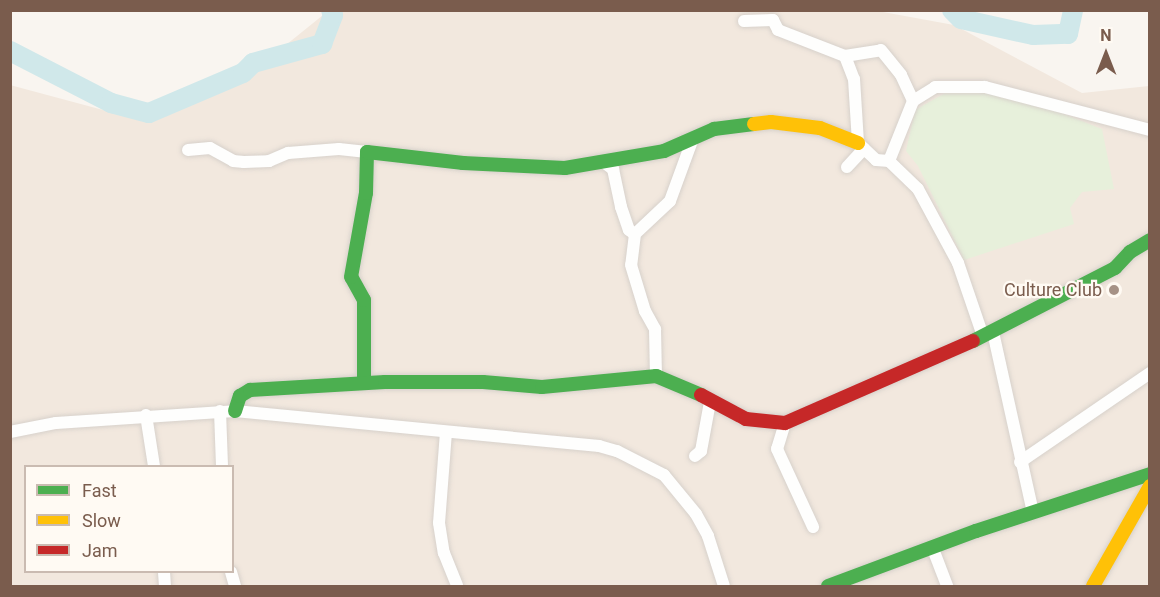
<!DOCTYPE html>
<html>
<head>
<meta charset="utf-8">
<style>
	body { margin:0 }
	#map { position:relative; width:1160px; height:597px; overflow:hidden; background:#f9f5f0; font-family:Roboto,sans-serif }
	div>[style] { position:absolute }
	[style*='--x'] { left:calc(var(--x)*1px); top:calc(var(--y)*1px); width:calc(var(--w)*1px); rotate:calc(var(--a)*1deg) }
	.residential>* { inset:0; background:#f2e8de }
	.green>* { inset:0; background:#e7f0db }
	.river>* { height:20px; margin:-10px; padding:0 10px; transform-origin:10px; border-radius:10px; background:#d0e8ea }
	.roads { filter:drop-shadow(0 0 2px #d7d1cb) drop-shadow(0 0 2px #d7d1cb) }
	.street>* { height:12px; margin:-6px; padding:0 6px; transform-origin:6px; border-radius:6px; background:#fefefd }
	.fast>* { height:14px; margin:-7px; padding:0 7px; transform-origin:7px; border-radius:7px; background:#4caf50 }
	.slow>* { height:14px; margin:-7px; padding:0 7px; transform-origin:7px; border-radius:7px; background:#ffc107 }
	.jam>* { height:14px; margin:-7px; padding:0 7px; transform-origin:7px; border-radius:7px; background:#c62828 }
	.dots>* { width:16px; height:16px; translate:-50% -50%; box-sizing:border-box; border:3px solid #fffaf3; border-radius:50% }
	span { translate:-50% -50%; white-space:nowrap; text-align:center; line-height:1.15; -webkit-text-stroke:4.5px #fffaf3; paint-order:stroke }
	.poi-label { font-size:18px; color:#7a5c4d }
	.right { translate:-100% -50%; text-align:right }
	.frame { position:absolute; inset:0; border:12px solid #7a5c4d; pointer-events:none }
	.legend { position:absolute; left:24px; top:465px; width:210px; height:108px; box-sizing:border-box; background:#fffaf3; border:2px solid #cabbb1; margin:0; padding:8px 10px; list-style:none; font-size:18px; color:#7a5c4d }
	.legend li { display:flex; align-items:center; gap:12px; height:30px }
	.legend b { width:30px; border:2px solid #cabbb1 }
	.north { position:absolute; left:1076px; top:24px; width:60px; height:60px; -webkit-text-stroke:4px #fffaf3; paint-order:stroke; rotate:0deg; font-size:16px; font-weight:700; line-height:24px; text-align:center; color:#7a5c4d }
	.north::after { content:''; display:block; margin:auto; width:21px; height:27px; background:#7a5c4d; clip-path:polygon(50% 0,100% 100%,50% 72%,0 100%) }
</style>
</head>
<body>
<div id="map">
	<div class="residential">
		<div style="clip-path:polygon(evenodd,872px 10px,954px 25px,1082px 93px,1149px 86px,1149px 586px,11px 586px,10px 85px,144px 121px,250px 74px,328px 11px,872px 10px,26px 466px,232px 466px,232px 572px,26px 572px,26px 466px)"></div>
	</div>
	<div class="green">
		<div style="clip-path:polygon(954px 88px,1034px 102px,1102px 129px,1114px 189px,1082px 192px,1070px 208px,1074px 224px,964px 260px,918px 166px,906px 151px,915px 110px)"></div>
	</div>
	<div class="river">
		<div style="--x:952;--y:10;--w:13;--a:45"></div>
		<div style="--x:961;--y:19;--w:74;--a:12.5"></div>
		<div style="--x:1033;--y:35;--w:35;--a:-2"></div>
		<div style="--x:1068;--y:34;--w:25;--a:-78"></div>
		<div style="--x:10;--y:51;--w:114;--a:27.2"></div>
		<div style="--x:111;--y:103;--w:39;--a:15"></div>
		<div style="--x:149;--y:113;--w:102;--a:-23.1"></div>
		<div style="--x:243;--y:73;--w:14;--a:-45"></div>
		<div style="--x:253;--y:63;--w:72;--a:-15.4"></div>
		<div style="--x:322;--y:44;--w:31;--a:-69"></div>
		<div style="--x:333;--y:15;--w:5;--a:-112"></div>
	</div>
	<div class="roads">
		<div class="street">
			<div style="--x:744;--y:21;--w:29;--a:-2"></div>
			<div style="--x:773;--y:20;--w:11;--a:63"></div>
			<div style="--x:778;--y:30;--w:72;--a:21.2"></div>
			<div style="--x:845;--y:56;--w:25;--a:69"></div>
			<div style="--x:854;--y:79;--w:64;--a:86.4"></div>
			<div style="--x:858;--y:143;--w:25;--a:43"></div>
			<div style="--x:876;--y:160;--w:13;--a:4"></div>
			<div style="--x:889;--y:161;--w:40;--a:44"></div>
			<div style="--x:918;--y:189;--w:84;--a:61.6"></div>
			<div style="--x:958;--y:263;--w:77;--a:71.1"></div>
			<div style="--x:845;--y:56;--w:36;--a:-9"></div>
			<div style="--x:881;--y:50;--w:32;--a:51"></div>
			<div style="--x:901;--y:75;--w:29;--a:65"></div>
			<div style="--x:188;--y:150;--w:22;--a:-5"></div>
			<div style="--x:210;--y:148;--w:26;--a:29"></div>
			<div style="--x:233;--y:161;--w:11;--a:5"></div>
			<div style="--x:244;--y:162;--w:25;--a:-2"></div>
			<div style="--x:269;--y:161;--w:21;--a:-23"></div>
			<div style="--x:288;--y:153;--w:51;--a:-4.5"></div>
			<div style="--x:339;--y:149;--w:28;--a:6"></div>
			<div style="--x:889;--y:161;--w:65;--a:-68.2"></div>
			<div style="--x:913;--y:101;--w:26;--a:-32"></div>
			<div style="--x:935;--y:87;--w:50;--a:0"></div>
			<div style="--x:985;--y:87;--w:171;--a:14.6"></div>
			<div style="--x:606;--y:164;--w:9;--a:36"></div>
			<div style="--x:613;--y:169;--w:39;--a:78"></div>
			<div style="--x:621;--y:207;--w:24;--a:71"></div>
			<div style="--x:629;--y:230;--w:7;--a:34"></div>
			<div style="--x:635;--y:234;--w:48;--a:-43.3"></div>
			<div style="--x:670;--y:201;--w:64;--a:-69.9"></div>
			<div style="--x:847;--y:167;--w:25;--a:-47"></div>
			<div style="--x:635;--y:234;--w:31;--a:97"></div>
			<div style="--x:631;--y:265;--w:48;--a:73.1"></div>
			<div style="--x:645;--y:311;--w:21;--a:61"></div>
			<div style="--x:655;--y:329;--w:47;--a:88.8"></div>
			<div style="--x:993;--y:332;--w:185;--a:77.5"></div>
			<div style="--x:220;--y:411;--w:55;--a:87.9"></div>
			<div style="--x:146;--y:415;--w:52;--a:81.1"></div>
			<div style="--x:785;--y:423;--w:27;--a:107"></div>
			<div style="--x:777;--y:449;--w:86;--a:65.2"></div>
			<div style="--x:10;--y:432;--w:47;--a:-11.1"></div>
			<div style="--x:56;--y:423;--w:179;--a:-3.8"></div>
			<div style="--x:235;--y:411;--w:366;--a:5.5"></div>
			<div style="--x:599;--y:446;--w:19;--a:16"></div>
			<div style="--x:617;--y:451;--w:53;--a:27.1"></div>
			<div style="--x:664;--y:475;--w:50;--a:50.6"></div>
			<div style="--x:696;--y:514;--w:25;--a:61"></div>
			<div style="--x:708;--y:536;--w:52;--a:72.3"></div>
			<div style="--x:446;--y:432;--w:91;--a:94.4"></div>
			<div style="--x:439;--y:523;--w:30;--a:81"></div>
			<div style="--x:444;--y:553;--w:35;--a:68"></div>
			<div style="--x:695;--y:456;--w:8;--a:-40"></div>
			<div style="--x:701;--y:451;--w:50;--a:-79.6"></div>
			<div style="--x:1020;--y:462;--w:158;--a:-34.4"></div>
			<div style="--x:933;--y:549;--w:40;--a:69"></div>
			<div style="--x:164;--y:572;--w:14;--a:86"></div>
			<div style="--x:231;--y:572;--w:15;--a:74"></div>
		</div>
		<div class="fast">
			<div style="--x:973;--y:341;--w:160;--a:-27.2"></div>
			<div style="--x:1115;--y:268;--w:22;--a:-47"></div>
			<div style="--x:1130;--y:252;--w:23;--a:-31"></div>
			<div style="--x:364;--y:383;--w:83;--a:-90"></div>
			<div style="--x:364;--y:300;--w:26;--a:-119"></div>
			<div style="--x:351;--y:277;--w:85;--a:-79.9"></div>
			<div style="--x:366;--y:193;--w:41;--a:-88.6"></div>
			<div style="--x:367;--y:152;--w:97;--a:6.5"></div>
			<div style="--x:463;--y:163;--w:102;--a:2.8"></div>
			<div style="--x:565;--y:168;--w:100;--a:-9.7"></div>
			<div style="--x:664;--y:151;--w:55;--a:-23.7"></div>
			<div style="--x:714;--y:129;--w:40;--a:-7.1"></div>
			<div style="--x:235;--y:411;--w:16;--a:-72"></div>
			<div style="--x:240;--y:396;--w:12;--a:-31"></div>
			<div style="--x:250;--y:390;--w:135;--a:-3.4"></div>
			<div style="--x:385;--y:382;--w:98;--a:0"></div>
			<div style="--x:483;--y:382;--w:59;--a:4.8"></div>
			<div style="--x:542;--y:387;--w:115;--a:-5.5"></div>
			<div style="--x:656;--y:376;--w:49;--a:22.9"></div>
			<div style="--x:828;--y:586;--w:158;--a:-20.4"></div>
			<div style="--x:976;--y:531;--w:183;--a:-18.1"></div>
		</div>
		<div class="slow">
			<div style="--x:754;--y:124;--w:17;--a:-7"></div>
			<div style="--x:771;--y:122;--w:49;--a:7"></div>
			<div style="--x:820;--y:128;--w:41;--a:21.5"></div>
			<div style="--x:1093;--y:586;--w:115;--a:-60.3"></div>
		</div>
		<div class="jam">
			<div style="--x:701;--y:395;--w:51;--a:28.1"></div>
			<div style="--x:746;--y:419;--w:39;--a:6"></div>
			<div style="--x:785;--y:423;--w:205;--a:-23.6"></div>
		</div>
	</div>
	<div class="dots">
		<div style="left:1114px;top:290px;background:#a69286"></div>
	</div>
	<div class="poi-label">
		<span class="right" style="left:1102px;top:290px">Culture Club</span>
	</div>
	<div class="frame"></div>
	<ul class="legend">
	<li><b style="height:8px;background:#4caf50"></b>Fast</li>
	<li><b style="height:8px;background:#ffc107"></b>Slow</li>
	<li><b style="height:8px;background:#c62828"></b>Jam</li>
	</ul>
	<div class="north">N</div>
</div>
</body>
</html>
